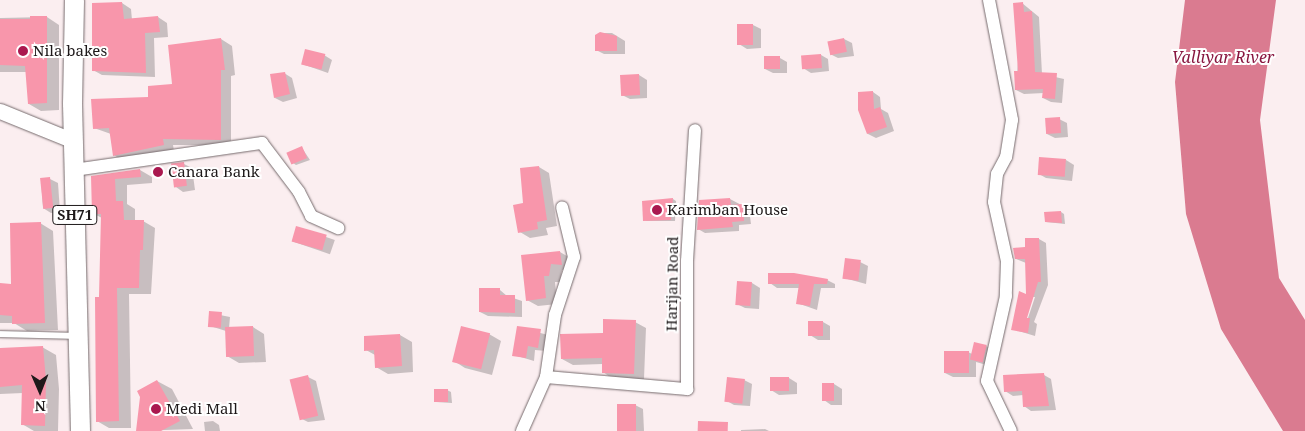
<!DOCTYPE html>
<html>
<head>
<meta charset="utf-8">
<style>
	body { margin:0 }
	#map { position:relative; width:1305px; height:431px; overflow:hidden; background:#fbeef0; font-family:"Noto Serif",serif }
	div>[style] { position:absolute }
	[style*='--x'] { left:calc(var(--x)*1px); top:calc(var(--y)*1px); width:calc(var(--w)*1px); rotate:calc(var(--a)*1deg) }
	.water>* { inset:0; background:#da7b90 }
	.shadow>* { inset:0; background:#0003; transform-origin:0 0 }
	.building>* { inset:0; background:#f896ab; transform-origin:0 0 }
	.roads { filter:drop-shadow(0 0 1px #766b6d) drop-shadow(0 0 1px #766b6d) }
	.service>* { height:6px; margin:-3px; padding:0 3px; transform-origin:3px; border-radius:3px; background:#fff }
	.minor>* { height:12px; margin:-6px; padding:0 6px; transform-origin:6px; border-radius:6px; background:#fff }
	.tertiary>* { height:15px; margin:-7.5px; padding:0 7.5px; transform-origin:7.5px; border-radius:7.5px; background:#fff }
	.primary>* { height:19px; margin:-9.5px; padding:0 9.5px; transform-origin:9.5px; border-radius:9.5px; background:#fff }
	.dots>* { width:14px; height:14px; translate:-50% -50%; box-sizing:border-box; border:2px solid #fff; border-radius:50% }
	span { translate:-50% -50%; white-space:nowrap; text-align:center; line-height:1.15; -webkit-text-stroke:4px #fff; paint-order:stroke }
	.shield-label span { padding:1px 4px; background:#fff; border:1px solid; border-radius:4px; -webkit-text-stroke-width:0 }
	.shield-label { font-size:14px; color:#1e191a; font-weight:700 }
	.poi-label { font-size:15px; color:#1e191a }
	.left { translate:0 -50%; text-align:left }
	.street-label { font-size:15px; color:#1e191a }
	.water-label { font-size:16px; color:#88163f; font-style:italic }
	.north { position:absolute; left:15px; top:366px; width:50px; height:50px; -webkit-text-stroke:4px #fff; paint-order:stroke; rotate:179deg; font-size:14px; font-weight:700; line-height:20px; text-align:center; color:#1e191a }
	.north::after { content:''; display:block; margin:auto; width:18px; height:22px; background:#1e191a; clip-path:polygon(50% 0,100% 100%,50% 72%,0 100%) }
</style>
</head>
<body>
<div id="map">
	<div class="water">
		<div style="clip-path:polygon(1185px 0,1276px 0,1260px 120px,1279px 278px,1305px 320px,1305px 431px,1283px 431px,1221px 329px,1186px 214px,1175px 82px)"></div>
	</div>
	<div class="shadow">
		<div style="clip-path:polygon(122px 3px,131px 9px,132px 20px,158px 17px,167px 23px,168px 37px,154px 38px,155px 77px,102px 75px,93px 70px)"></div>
		<div style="clip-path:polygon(1022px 3px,1039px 17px,1042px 74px,1064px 79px,1062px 103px,1051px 102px,1043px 98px,1044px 93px,1024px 94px,1016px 90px)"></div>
		<div style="clip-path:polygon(47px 17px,59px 25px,59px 110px,41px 111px,29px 104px,27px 72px,0 72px,0 18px)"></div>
		<div style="clip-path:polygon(753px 25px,761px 29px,761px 48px,747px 49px,739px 44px)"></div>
		<div style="clip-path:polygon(600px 33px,612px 33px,625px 41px,625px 54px,604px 54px,596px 50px)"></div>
		<div style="clip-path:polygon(221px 39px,232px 46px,235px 75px,231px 76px,231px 145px,173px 145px,174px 151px,124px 162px,114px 155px,111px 134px,94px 128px,174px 85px)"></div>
		<div style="clip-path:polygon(844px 39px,852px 43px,854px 56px,838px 58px,830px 54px)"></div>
		<div style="clip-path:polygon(324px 55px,332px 60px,328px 73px,302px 64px)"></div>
		<div style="clip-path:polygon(821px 55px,828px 59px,829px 71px,811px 73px,803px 68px)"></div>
		<div style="clip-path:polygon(780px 58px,787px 62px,787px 73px,773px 73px,765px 69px)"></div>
		<div style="clip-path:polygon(284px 73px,292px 78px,297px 98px,283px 102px,275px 98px)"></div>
		<div style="clip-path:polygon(639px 75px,647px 80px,647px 98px,630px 99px,622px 95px)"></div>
		<div style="clip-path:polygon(873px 92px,880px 97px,881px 109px,888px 113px,894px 131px,876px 138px,868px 134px,860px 109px)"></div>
		<div style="clip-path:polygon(1059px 119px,1067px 123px,1068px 137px,1055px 138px,1047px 134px)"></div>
		<div style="clip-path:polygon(302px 148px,310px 160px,296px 165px,293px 163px)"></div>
		<div style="clip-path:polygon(1066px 160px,1074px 165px,1072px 181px,1046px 178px,1039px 174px)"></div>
		<div style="clip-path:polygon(184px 164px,192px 168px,195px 190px,183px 192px,176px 187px)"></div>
		<div style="clip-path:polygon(539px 167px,549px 173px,557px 226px,546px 228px,548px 235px,530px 238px,520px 232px,524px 204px)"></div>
		<div style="clip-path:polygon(140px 170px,152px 177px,152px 183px,127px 185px,127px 204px,135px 209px,135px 221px,143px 221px,155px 228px,151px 294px,129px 294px,131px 428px,109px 428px,97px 421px,102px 218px,94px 214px,92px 177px)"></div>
		<div style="clip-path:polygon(41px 179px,50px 179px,58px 183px,60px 212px,51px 213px,43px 208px)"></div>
		<div style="clip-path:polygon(673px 199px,676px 201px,675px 221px,645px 221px)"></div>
		<div style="clip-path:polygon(730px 199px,749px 209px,751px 224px,739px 225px,739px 231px,705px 233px,698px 229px)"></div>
		<div style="clip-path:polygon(1061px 212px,1064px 214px,1065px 224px,1046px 222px)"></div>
		<div style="clip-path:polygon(40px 223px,53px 231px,58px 330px,27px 331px,14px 323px,0 323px,0 285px,13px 285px)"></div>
		<div style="left:297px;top:227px;width:40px;height:15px;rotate:19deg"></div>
		<div style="clip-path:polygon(evenodd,1039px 239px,1046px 243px,1048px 285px,1034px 322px,1037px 324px,1035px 336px,1012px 329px,1027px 295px,1026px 263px,1016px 259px,1039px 239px,1032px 297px,1035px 297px,1026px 324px,1024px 323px,1032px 297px)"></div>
		<div style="clip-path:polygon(560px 252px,572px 259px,573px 271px,562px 270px,560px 282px,555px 282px,557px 304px,538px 306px,527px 300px,522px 256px)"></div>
		<div style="clip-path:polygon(860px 262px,868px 266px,866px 284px,844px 278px)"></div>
		<div style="clip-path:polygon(827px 280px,835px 284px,835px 288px,821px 288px,817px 310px,797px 303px,800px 288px,777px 288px,770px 283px)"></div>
		<div style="clip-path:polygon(738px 283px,752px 283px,760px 288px,759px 309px,745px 308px,737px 304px)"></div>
		<div style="clip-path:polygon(500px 290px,507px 296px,522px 301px,522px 317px,488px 316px,480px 312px)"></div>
		<div style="clip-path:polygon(210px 313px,230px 317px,229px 328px,253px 327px,264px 334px,266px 362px,239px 363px,227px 356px,226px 331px,210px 326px)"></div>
		<div style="clip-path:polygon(635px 322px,646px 328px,644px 379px,613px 379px,603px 372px,603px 364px,573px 365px,562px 359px,604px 334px)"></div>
		<div style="clip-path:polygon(823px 322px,830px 326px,830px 340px,818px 340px,810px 335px)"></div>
		<div style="clip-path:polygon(518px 327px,548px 335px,546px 351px,535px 350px,534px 361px,514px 355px)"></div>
		<div style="clip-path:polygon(489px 334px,501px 341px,492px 375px,465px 368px,454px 361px)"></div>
		<div style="clip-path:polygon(400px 335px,412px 342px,413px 372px,388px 374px,376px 367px,375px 355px,366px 350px)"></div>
		<div style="clip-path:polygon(986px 346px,994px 350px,990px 366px,976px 362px,976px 377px,953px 377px,945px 373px,968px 352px,972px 354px)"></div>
		<div style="clip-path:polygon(42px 347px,56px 355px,59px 389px,58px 431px,34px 431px,22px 424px,23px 393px,0 394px,0 350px)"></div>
		<div style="clip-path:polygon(1044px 375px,1051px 379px,1056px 410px,1031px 411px,1024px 406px,1023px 395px,1013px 396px,1005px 391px)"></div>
		<div style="clip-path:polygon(308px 377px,316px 381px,325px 420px,308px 422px,300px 418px)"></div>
		<div style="clip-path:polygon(789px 378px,797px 383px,797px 394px,779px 395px,771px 390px)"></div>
		<div style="clip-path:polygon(744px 380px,752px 384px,750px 406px,734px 405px,727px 401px)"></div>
		<div style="clip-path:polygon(157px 381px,172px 389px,193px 429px,137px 431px)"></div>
		<div style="clip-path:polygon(834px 384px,842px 389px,842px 405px,831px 405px,824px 400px)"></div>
		<div style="clip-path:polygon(447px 390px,451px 392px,452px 403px,436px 402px)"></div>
		<div style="clip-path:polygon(635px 405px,643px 409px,644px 431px,619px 431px)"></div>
		<div style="clip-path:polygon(213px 421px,219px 425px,220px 431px,205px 431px,204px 422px)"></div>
		<div style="clip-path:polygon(765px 429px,769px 431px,741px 431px,741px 430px)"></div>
	</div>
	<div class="building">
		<div style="clip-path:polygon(122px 2px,124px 19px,158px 16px,160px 32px,145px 33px,146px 73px,92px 71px,92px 3px)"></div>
		<div style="clip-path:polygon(1023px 2px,1024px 12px,1032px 11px,1035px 72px,1057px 73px,1055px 99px,1042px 98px,1043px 89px,1015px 90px,1014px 71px,1018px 71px,1013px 3px)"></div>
		<div style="clip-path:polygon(30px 16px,47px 16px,47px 103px,28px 104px,25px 66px,0 65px,0 19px,30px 19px)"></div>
		<div style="left:737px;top:24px;width:16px;height:21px"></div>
		<div style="clip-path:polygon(600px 32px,617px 36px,617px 51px,595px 51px,595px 35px)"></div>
		<div style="clip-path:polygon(221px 38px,225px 70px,221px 70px,221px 140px,163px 139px,164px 145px,113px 156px,109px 128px,93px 129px,91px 99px,148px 97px,148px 86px,172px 84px,168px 45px)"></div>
		<div style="left:844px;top:38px;width:14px;height:17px;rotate:78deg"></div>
		<div style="left:305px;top:49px;width:21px;height:16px;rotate:14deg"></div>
		<div style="left:821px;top:54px;width:14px;height:20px;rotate:86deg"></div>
		<div style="left:764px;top:56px;width:16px;height:13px"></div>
		<div style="clip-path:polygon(285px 72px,290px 94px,274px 98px,270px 74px)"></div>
		<div style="left:639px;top:74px;width:21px;height:19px;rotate:87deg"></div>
		<div style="clip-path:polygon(873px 91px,874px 109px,880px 107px,887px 127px,867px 134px,858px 110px,858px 92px)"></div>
		<div style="left:1060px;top:117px;width:16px;height:15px;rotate:86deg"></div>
		<div style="left:302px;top:146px;width:13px;height:17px;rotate:67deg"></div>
		<div style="left:1039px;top:157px;width:27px;height:18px;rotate:4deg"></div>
		<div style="left:184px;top:162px;width:24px;height:13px;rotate:83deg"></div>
		<div style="clip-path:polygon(539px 166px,547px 220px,537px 222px,538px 229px,518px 233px,513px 205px,523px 203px,520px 168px)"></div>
		<div style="clip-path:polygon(140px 169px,141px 177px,115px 179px,116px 201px,123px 201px,124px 220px,144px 220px,143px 250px,140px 250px,139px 288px,117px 288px,119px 421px,96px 422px,95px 297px,99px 297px,101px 214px,92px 214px,91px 176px)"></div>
		<div style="left:50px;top:177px;width:31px;height:10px;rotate:84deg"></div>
		<div style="clip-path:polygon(673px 198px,671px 220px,643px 221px,642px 201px)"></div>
		<div style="clip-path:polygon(730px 198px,731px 205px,743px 204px,744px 221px,732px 222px,733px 227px,697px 230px,699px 200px)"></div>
		<div style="clip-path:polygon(1061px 211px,1062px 223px,1045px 222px,1044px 212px)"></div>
		<div style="clip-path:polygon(41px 222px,45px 323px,12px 324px,12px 316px,0 315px,0 283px,11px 284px,10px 223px)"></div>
		<div style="left:296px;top:226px;width:32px;height:16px;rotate:16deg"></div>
		<div style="clip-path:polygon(1025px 238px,1039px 238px,1041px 282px,1038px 282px,1027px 318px,1030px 318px,1028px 333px,1011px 330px,1019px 291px,1026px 294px,1025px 259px,1015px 259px,1013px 248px,1025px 247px)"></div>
		<div style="clip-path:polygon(560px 251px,562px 265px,551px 264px,549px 276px,544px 276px,546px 298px,526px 301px,521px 255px)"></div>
		<div style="left:845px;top:258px;width:16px;height:21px;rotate:7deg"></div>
		<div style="clip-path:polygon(768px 273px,794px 273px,828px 279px,827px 284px,814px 284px,810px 306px,796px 304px,799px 284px,768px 284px)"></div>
		<div style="left:737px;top:281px;width:15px;height:24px;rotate:4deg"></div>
		<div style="clip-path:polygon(479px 288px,500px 288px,500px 295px,515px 295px,515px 313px,479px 312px)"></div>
		<div style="left:209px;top:311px;width:13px;height:16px;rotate:4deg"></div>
		<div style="clip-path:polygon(603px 319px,636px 320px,634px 374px,602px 373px,602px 358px,561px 359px,560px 334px,603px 333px)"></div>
		<div style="left:808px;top:321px;width:15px;height:15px"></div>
		<div style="left:253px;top:326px;width:30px;height:28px;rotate:88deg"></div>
		<div style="left:461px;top:326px;width:30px;height:37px;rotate:14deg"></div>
		<div style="clip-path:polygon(517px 326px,541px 329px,538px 348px,528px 346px,526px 358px,512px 356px)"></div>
		<div style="clip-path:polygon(400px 334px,402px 366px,375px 368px,374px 350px,364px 351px,364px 336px)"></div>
		<div style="left:974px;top:342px;width:13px;height:18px;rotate:13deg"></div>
		<div style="clip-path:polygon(43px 346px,46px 380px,45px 426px,21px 425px,22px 385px,0 387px,0 348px)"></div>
		<div style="left:944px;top:351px;width:25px;height:22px"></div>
		<div style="clip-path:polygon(1044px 373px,1049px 406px,1023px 407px,1022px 391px,1004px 392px,1003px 375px)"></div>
		<div style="left:308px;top:375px;width:42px;height:19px;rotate:76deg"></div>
		<div style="left:727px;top:377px;width:18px;height:25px;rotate:6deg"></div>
		<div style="left:770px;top:377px;width:19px;height:14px"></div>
		<div style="clip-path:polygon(157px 380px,180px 421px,161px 431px,136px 431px,140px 397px,137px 391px)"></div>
		<div style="left:822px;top:383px;width:12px;height:18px"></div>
		<div style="left:448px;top:389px;width:13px;height:14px;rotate:90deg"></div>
		<div style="left:617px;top:404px;width:19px;height:27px"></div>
		<div style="left:698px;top:421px;width:30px;height:10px;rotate:2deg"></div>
	</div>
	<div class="roads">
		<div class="service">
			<div style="--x:0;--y:334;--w:77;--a:1.5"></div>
		</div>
		<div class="minor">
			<div style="--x:989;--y:0;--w:122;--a:79.1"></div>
			<div style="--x:1012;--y:120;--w:37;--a:99"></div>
			<div style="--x:1006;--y:157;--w:19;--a:118"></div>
			<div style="--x:997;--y:174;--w:28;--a:96"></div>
			<div style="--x:994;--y:202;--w:60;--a:77.6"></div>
			<div style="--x:1007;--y:261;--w:35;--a:92"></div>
			<div style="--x:1006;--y:296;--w:87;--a:102.6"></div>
			<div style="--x:987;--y:381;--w:55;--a:64.4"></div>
			<div style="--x:74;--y:170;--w:190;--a:-8.2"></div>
			<div style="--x:262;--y:143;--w:61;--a:52.9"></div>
			<div style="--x:299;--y:192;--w:27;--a:63"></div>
			<div style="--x:311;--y:216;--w:30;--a:24"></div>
			<div style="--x:546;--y:377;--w:142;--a:4.9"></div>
			<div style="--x:687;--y:389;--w:128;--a:-90"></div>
			<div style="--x:687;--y:261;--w:131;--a:-86.5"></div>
			<div style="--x:522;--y:431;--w:59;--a:-66"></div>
			<div style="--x:546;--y:377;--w:63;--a:-81.7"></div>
			<div style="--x:555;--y:315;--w:61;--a:-71.9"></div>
			<div style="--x:574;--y:257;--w:51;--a:-103.5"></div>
		</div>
		<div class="tertiary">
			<div style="--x:0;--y:111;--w:80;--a:22.1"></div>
		</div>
		<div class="primary">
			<div style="--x:74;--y:0;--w:103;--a:91.1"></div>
			<div style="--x:72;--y:103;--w:328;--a:88.6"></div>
		</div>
	</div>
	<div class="dots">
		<div style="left:23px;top:51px;background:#aa184f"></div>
		<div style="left:158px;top:172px;background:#aa184f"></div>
		<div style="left:657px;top:210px;background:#aa184f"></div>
		<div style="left:156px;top:409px;background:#aa184f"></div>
	</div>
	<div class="shield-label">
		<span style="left:75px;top:215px">SH71</span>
	</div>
	<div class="poi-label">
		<span class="left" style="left:33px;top:51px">Nila bakes</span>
		<span class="left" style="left:168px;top:172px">Canara Bank</span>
		<span class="left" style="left:667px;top:210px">Karimban House</span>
		<span class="left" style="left:166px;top:409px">Medi Mall</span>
	</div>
	<div class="street-label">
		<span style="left:672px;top:284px;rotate:-89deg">Harijan Road</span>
	</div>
	<div class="water-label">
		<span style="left:1223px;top:57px">Valliyar River</span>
	</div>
	<div class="north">N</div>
</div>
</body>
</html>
